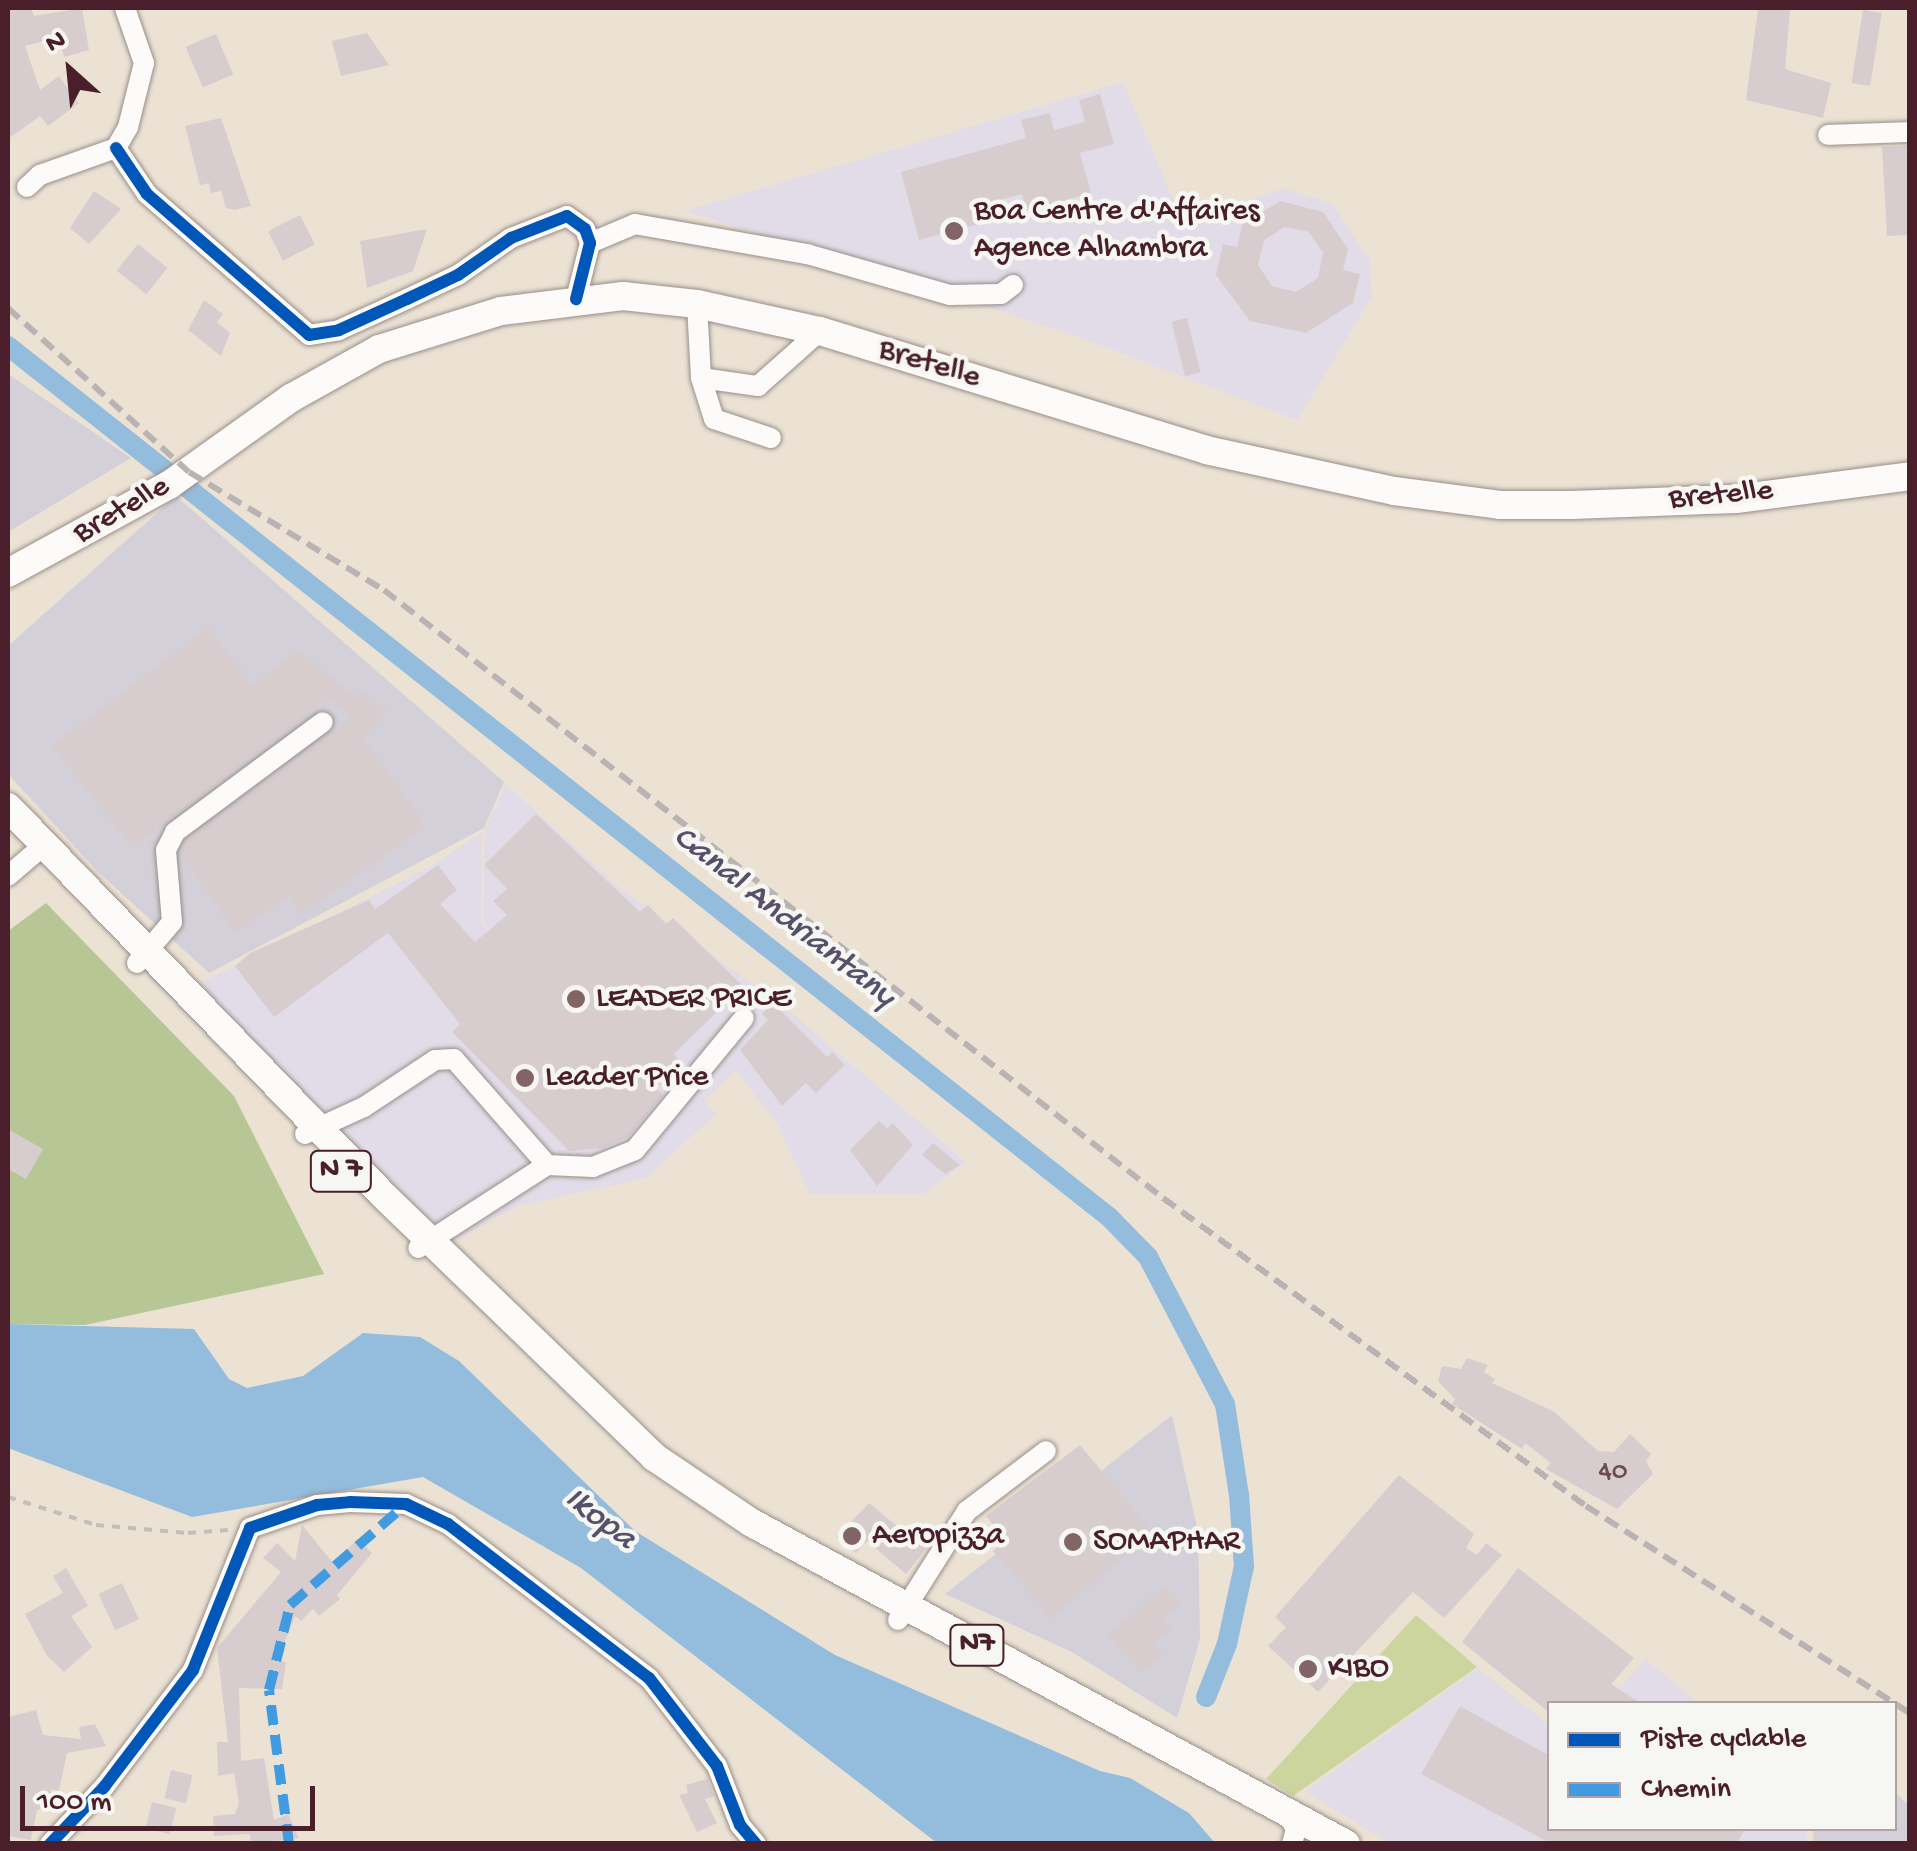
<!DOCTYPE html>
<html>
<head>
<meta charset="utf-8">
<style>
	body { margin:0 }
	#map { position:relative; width:1917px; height:1851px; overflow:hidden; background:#ebe2d4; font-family:"Gochi Hand",sans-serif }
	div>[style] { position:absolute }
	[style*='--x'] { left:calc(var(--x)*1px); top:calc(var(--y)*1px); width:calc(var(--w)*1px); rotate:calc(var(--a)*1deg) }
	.built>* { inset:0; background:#e1dce8 }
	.industrial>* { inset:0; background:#d3d0d9 }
	.green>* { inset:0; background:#cbd59d }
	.forest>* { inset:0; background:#b7c695 }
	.water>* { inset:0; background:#94bcdd }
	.canal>* { height:20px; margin:-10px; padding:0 10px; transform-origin:10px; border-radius:10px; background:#94bcdd }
	.building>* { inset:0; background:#d7cdce; transform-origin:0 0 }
	.path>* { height:4px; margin-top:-2px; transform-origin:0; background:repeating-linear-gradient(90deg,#c3bdbb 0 8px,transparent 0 16px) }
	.roads { filter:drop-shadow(0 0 2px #9a8e89) drop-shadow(0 0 2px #9a8e89) }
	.minor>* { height:20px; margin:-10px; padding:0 10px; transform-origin:10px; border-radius:10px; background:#fcfbf9 }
	.major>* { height:28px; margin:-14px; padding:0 14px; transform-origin:14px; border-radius:14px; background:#fcfbf9 }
	.rail>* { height:6px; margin-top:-3px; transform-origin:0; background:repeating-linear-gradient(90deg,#bab3b3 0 15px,transparent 0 23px) }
	.quiet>* { height:10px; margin-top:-5px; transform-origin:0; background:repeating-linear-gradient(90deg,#409be1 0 20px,transparent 0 30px) }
	.cycleway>* { height:12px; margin:-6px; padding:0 6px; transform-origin:6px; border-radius:6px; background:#0057b8 }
	.dots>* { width:28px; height:28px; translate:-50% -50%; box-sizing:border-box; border:5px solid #f6f6f2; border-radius:50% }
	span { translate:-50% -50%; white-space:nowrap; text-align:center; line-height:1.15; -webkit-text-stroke:9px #f6f6f2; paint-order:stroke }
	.number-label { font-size:28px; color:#6d4a54 }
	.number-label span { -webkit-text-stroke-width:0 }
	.shield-label span { padding:2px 8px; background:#f6f6f2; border:2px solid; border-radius:8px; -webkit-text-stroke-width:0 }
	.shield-label { font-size:30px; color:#4a1f2b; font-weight:700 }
	.poi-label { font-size:32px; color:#4a1f2b }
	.left { translate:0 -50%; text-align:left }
	.street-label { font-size:32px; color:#4a1f2b }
	.water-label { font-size:35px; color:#57506b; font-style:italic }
	.frame { position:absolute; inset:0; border:10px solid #4a1f2b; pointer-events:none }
	.legend { position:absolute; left:1547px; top:1701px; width:350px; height:130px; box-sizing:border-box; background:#f6f6f2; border:2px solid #b1a0a2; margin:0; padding:12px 18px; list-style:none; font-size:30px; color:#4a1f2b }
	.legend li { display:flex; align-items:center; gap:20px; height:50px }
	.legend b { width:50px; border:2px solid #b1a0a2 }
	.north { position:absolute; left:20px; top:20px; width:100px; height:100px; -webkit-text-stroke:8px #f6f6f2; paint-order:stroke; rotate:333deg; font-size:28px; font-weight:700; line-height:40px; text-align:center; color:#4a1f2b }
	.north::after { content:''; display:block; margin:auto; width:35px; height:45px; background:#4a1f2b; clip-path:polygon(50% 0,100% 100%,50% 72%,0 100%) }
	.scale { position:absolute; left:20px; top:1786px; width:295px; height:45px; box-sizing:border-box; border:5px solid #4a1f2b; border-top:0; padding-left:12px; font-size:30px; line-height:35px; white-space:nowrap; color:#4a1f2b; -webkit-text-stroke:8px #f6f6f2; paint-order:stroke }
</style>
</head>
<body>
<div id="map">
	<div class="built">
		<div style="clip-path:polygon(1123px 82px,1183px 222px,1284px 188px,1333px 204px,1370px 261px,1372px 297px,1297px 420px,1071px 334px,685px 211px)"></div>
		<div style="clip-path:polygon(506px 784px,620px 888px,787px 1009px,966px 1162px,923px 1194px,810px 1194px,776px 1122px,735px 1070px,705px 1100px,716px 1114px,646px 1178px,517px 1206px,452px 1242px,317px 1113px,200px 983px,433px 865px,482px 832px,481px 921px,507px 961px,447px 1011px,510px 961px,483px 920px,485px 830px)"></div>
		<div style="clip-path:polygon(1645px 1659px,1698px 1703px,1607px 1704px)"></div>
		<div style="clip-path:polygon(1478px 1668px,1549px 1725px,1550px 1828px,1806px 1829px,1808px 1843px,1389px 1843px,1305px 1791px)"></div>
	</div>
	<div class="industrial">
		<div style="clip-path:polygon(8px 374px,131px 458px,8px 532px)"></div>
		<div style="clip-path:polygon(176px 496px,504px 782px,484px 828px,209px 973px,97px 871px,8px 774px,8px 646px)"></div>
		<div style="clip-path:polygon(1172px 1415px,1198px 1532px,1200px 1639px,1177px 1718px,1072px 1652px,945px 1594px)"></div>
		<div style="clip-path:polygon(1895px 1792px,1909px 1806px,1909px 1843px,1813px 1843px,1814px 1829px,1894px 1828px)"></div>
	</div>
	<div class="green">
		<div style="clip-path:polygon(1416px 1615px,1477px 1667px,1293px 1796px,1266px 1779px)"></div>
	</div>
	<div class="forest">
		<div style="clip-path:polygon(46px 903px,234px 1096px,324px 1274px,85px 1325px,8px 1324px,8px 931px)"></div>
	</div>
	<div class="water">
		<div style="clip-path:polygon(8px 1324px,194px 1329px,229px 1379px,247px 1388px,303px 1376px,363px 1333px,420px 1337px,459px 1361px,635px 1531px,835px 1655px,1100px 1771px,1130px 1778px,1189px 1813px,1215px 1843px,937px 1843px,581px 1568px,423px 1477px,192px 1517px,8px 1448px)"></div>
	</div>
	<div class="canal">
		<div style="--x:8;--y:346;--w:1404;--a:38.35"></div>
		<div style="--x:1109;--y:1217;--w:56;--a:45.7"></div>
		<div style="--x:1148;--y:1257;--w:166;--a:62.4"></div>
		<div style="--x:1225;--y:1404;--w:92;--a:81.3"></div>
		<div style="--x:1239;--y:1495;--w:71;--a:86"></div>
		<div style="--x:1244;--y:1566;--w:80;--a:102.3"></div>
		<div style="--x:1227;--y:1644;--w:57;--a:111.6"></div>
	</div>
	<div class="building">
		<div style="clip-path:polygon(8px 8px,31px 8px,34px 16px,82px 8px,89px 50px,64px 57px,59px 37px,25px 46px,40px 90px,59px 76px,79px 103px,48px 126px,40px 116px,8px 139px)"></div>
		<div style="clip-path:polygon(1758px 9px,1790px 10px,1785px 69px,1831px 83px,1823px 118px,1746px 100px)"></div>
		<div style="left:1863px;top:10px;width:19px;height:74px;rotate:9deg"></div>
		<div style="clip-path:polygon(367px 33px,389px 65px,341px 76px,332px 41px)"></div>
		<div style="left:216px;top:34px;width:44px;height:33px;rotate:67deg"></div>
		<div style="clip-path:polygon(1100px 94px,1114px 144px,1080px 153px,1091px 193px,1026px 211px,1022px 194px,979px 206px,983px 223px,919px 240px,901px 172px,1026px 138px,1021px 120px,1050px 113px,1054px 130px,1085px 122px,1079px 100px)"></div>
		<div style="clip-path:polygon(221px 118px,251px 206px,235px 210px,226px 208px,221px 191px,211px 193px,209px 183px,200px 185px,185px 126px)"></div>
		<div style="clip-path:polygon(1910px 146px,1910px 235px,1887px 236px,1882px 147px)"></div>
		<div style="clip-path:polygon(94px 191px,121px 209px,89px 244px,70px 228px)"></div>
		<div style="clip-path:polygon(evenodd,1280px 201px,1323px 212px,1348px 249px,1343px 270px,1360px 274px,1353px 303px,1306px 333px,1250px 321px,1216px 275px,1223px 244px,1237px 247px,1242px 225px,1280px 201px,1285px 227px,1309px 232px,1323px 253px,1318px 278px,1296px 292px,1272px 286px,1258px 265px,1264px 240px,1285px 227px)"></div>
		<div style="left:300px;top:215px;width:33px;height:36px;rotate:63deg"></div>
		<div style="clip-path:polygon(427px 229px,413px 271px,367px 288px,360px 241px)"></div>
		<div style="left:138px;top:244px;width:38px;height:34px;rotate:39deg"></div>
		<div style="clip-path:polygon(204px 300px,223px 314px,217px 322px,230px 333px,221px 356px,188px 330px)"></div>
		<div style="left:1187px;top:318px;width:56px;height:16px;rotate:76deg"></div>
		<div style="clip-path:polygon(208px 627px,253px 685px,299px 650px,356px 698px,362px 690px,387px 711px,364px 738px,426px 826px,301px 915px,288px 896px,236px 933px,180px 853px,186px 841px,352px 718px,329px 698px,132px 848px,52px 746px)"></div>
		<div style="clip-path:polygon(536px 814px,640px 912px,648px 905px,666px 924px,673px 918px,743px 986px,674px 1054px,682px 1064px,656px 1088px,663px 1095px,628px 1137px,603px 1148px,569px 1151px,452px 1032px,460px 1024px,388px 933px,274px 1017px,235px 966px,250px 953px,369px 900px,375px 909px,438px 865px,457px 890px,440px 904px,475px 942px,507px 915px,493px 901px,507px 889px,484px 865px)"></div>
		<div style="clip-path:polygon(772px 1002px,827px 1057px,832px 1052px,845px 1065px,816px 1093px,806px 1083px,782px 1106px,740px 1050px,768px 1020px,762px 1014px)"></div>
		<div style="clip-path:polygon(879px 1121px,887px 1128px,893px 1123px,913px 1145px,877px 1186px,850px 1150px)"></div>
		<div style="clip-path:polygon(8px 1129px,43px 1149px,26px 1179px,8px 1169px)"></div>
		<div style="clip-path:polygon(933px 1143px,960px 1165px,945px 1174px,922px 1155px)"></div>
		<div style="clip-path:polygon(1467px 1358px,1488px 1365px,1484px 1372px,1495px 1379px,1492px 1383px,1553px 1411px,1598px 1451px,1614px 1452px,1630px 1434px,1651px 1454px,1646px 1461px,1653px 1474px,1617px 1509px,1546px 1469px,1551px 1463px,1525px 1443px,1522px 1449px,1452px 1404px,1455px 1399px,1438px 1381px,1442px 1366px,1461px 1369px)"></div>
		<div style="clip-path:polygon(1080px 1445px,1153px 1532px,1051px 1619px,993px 1551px,1006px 1540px,986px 1516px)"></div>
		<div style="clip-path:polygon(1399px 1475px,1474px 1534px,1466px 1548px,1477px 1555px,1486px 1543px,1502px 1555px,1444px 1618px,1413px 1592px,1318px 1692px,1268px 1646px,1286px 1627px,1275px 1617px)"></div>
		<div style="clip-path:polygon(869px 1503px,914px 1540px,921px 1533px,931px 1542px,906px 1574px,867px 1541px,856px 1553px,837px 1537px)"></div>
		<div style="clip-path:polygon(302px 1525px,333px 1563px,358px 1539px,372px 1553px,337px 1595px,340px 1599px,319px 1616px,313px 1609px,301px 1621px,295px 1616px,277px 1661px,286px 1662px,282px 1689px,239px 1688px,241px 1761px,264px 1758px,274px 1820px,288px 1814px,299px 1838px,251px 1844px,250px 1834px,214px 1836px,213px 1816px,235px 1814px,239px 1803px,234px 1773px,218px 1776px,217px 1742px,228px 1742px,217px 1648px,281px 1572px,263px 1558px,277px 1543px,295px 1561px)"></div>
		<div style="clip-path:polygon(66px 1568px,88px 1606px,71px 1616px,92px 1647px,64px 1672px,47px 1656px,25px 1614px,63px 1593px,53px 1576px)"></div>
		<div style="clip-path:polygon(1518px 1568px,1634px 1658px,1611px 1684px,1642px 1704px,1550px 1704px,1550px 1713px,1462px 1642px)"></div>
		<div style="left:122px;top:1583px;width:40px;height:26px;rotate:65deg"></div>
		<div style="clip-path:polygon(1165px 1586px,1180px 1603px,1164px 1618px,1172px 1629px,1156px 1643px,1163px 1653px,1141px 1673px,1107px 1635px)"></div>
		<div style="clip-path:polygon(1460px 1706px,1550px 1756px,1550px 1828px,1746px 1828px,1736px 1844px,1552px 1844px,1421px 1774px)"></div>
		<div style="clip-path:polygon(36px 1710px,43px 1735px,81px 1739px,79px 1727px,95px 1724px,106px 1746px,67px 1753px,59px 1791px,51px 1789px,53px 1808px,37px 1810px,31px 1840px,8px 1836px,8px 1717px)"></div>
		<div style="left:171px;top:1770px;width:22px;height:29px;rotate:13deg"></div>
		<div style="clip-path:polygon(707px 1779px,714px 1796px,705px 1799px,717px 1823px,697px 1832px,679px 1795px,688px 1793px,686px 1785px)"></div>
		<div style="left:152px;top:1802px;width:25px;height:27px;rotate:14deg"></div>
	</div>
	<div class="path">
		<div style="--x:8;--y:1497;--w:92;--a:17.7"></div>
		<div style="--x:96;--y:1525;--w:92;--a:5"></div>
		<div style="--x:188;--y:1533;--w:40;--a:-4.3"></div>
	</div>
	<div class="roads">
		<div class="minor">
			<div style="--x:1828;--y:135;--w:82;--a:-2.1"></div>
			<div style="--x:116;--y:148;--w:55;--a:56"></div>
			<div style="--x:147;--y:194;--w:215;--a:41"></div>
			<div style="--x:309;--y:335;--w:30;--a:-9"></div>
			<div style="--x:339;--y:330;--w:75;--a:-24.5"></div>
			<div style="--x:407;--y:299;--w:56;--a:-25.2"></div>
			<div style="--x:458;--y:275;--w:65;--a:-34.9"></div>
			<div style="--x:511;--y:238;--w:60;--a:-21.4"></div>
			<div style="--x:567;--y:216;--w:22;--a:36"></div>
			<div style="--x:585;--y:229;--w:15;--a:70"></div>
			<div style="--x:590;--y:243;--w:58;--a:104"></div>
			<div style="--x:27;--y:187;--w:18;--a:-43"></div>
			<div style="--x:40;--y:175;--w:81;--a:-19.6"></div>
			<div style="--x:116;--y:148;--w:24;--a:-60"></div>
			<div style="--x:128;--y:127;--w:66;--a:-76"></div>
			<div style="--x:144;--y:63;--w:58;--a:-109.1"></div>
			<div style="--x:590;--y:243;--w:49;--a:-22.9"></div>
			<div style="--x:635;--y:224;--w:175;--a:9.9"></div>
			<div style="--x:807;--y:254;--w:149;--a:16"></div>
			<div style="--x:950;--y:295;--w:51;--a:-1.1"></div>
			<div style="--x:1001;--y:294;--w:15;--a:-37"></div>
			<div style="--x:697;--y:304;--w:74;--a:86.9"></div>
			<div style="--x:701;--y:378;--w:43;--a:72.4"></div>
			<div style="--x:714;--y:419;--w:60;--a:18.4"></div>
			<div style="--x:701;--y:378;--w:58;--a:8"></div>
			<div style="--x:758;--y:386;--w:83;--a:-41.6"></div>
			<div style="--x:8;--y:876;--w:48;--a:-40.7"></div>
			<div style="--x:137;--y:963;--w:54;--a:-49.5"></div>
			<div style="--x:172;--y:922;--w:72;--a:-94.8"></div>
			<div style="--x:166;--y:850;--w:20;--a:-63"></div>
			<div style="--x:175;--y:832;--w:184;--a:-36.6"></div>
			<div style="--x:305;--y:1134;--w:65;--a:-24.6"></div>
			<div style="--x:364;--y:1107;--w:85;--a:-33.5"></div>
			<div style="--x:435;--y:1060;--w:19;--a:-3"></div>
			<div style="--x:454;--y:1059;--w:141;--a:48.7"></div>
			<div style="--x:547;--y:1165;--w:153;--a:147.2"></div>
			<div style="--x:547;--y:1165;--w:46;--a:2.5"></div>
			<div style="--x:593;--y:1167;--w:45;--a:-22"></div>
			<div style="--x:635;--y:1150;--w:171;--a:-50.5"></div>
			<div style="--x:898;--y:1620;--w:129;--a:-57.7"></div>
			<div style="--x:967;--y:1511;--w:99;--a:-37.2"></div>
			<div style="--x:1287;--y:1813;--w:18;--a:61"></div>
			<div style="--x:1296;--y:1829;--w:16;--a:105"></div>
			<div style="--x:50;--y:1844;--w:79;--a:-46.5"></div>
			<div style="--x:104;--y:1787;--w:147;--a:-52.7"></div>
			<div style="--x:193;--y:1670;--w:153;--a:-68.1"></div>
			<div style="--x:250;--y:1528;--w:71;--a:-18.9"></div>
			<div style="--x:317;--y:1505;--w:33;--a:-5"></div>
			<div style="--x:350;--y:1502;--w:56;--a:2"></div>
			<div style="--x:406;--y:1504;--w:47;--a:25.5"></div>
			<div style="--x:448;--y:1524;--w:253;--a:37.5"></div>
			<div style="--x:649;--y:1678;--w:111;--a:52.3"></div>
			<div style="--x:717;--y:1766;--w:63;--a:68.7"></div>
			<div style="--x:740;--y:1825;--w:25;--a:50"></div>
		</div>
		<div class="major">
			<div style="--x:8;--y:573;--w:183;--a:-28.7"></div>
			<div style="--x:169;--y:485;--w:150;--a:-35.5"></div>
			<div style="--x:291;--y:398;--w:101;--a:-29.1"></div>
			<div style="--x:379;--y:349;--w:128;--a:-17.3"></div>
			<div style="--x:501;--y:311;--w:123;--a:-7"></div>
			<div style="--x:623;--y:296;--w:74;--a:6.2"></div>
			<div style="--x:697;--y:304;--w:126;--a:12.4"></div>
			<div style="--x:820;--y:331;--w:404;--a:17.1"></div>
			<div style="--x:1206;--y:450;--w:192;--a:12.3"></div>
			<div style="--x:1394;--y:491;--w:107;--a:7.5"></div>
			<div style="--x:1500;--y:505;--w:72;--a:0"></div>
			<div style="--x:1572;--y:505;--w:164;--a:-2.1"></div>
			<div style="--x:1736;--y:499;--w:176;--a:-7.5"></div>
			<div style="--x:8;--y:807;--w:541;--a:45.97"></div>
			<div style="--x:384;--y:1196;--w:376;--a:44"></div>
			<div style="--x:654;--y:1457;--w:118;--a:34"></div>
			<div style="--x:752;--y:1523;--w:675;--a:28.39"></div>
		</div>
	</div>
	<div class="rail">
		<div style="--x:8;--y:308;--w:244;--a:42.2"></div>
		<div style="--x:189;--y:472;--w:228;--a:31.2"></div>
		<div style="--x:384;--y:590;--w:988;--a:37.97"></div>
		<div style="--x:1163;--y:1198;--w:523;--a:36.06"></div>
		<div style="--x:1586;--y:1506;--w:384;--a:32.6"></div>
	</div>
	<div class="quiet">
		<div style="--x:289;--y:1844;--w:155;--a:-97.4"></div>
		<div style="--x:269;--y:1690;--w:88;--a:-76.1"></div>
		<div style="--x:290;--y:1605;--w:152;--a:-41"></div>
	</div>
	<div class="cycleway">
		<div style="--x:116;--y:148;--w:55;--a:56"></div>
		<div style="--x:147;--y:194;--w:215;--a:41"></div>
		<div style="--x:309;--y:335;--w:30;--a:-9"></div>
		<div style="--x:339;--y:330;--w:75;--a:-24.5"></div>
		<div style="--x:407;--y:299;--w:56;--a:-25.2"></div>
		<div style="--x:458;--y:275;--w:65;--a:-34.9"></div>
		<div style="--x:511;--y:238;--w:60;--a:-21.4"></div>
		<div style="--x:567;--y:216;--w:22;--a:36"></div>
		<div style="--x:585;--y:229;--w:15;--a:70"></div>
		<div style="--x:590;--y:243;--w:58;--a:104"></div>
		<div style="--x:50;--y:1844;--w:79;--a:-46.5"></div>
		<div style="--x:104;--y:1787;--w:147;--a:-52.7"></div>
		<div style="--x:193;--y:1670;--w:153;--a:-68.1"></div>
		<div style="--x:250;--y:1528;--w:71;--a:-18.9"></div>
		<div style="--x:317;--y:1505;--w:33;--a:-5"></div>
		<div style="--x:350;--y:1502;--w:56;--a:2"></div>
		<div style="--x:406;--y:1504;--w:47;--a:25.5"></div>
		<div style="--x:448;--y:1524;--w:253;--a:37.5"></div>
		<div style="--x:649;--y:1678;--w:111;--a:52.3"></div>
		<div style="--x:717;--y:1766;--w:63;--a:68.7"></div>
		<div style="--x:740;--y:1825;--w:25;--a:50"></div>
	</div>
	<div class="dots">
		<div style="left:954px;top:231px;background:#826366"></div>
		<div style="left:576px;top:999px;background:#826366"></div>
		<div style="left:525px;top:1078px;background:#826366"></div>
		<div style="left:852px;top:1536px;background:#826366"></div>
		<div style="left:1073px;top:1542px;background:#826366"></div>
		<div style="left:1308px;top:1669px;background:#826366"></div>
	</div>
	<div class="number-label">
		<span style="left:1613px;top:1473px">40</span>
	</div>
	<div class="shield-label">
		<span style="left:341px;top:1171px">N 7</span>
		<span style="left:977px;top:1645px">N7</span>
	</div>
	<div class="poi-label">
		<span class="left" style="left:974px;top:231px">Boa Centre d'Affaires<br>Agence Alhambra</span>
		<span class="left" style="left:596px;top:999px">LEADER PRICE</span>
		<span class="left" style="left:545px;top:1078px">Leader Price</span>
		<span class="left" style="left:872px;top:1536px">Aeropizza</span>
		<span class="left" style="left:1093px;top:1542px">SOMAPHAR</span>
		<span class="left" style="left:1328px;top:1669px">KIBO</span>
	</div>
	<div class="street-label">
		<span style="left:929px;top:365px;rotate:17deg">Bretelle</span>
		<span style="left:1721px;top:496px;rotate:-5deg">Bretelle</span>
		<span style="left:122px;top:511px;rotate:-30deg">Bretelle</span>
	</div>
	<div class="water-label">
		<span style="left:783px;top:918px;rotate:38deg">Canal Andriantany</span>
		<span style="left:599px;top:1520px;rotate:38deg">Ikopa</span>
	</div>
	<div class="frame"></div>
	<ul class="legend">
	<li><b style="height:12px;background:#0057b8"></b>Piste cyclable</li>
	<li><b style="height:12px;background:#409be1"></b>Chemin</li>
	</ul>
	<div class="north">N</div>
	<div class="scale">100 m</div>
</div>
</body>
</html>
